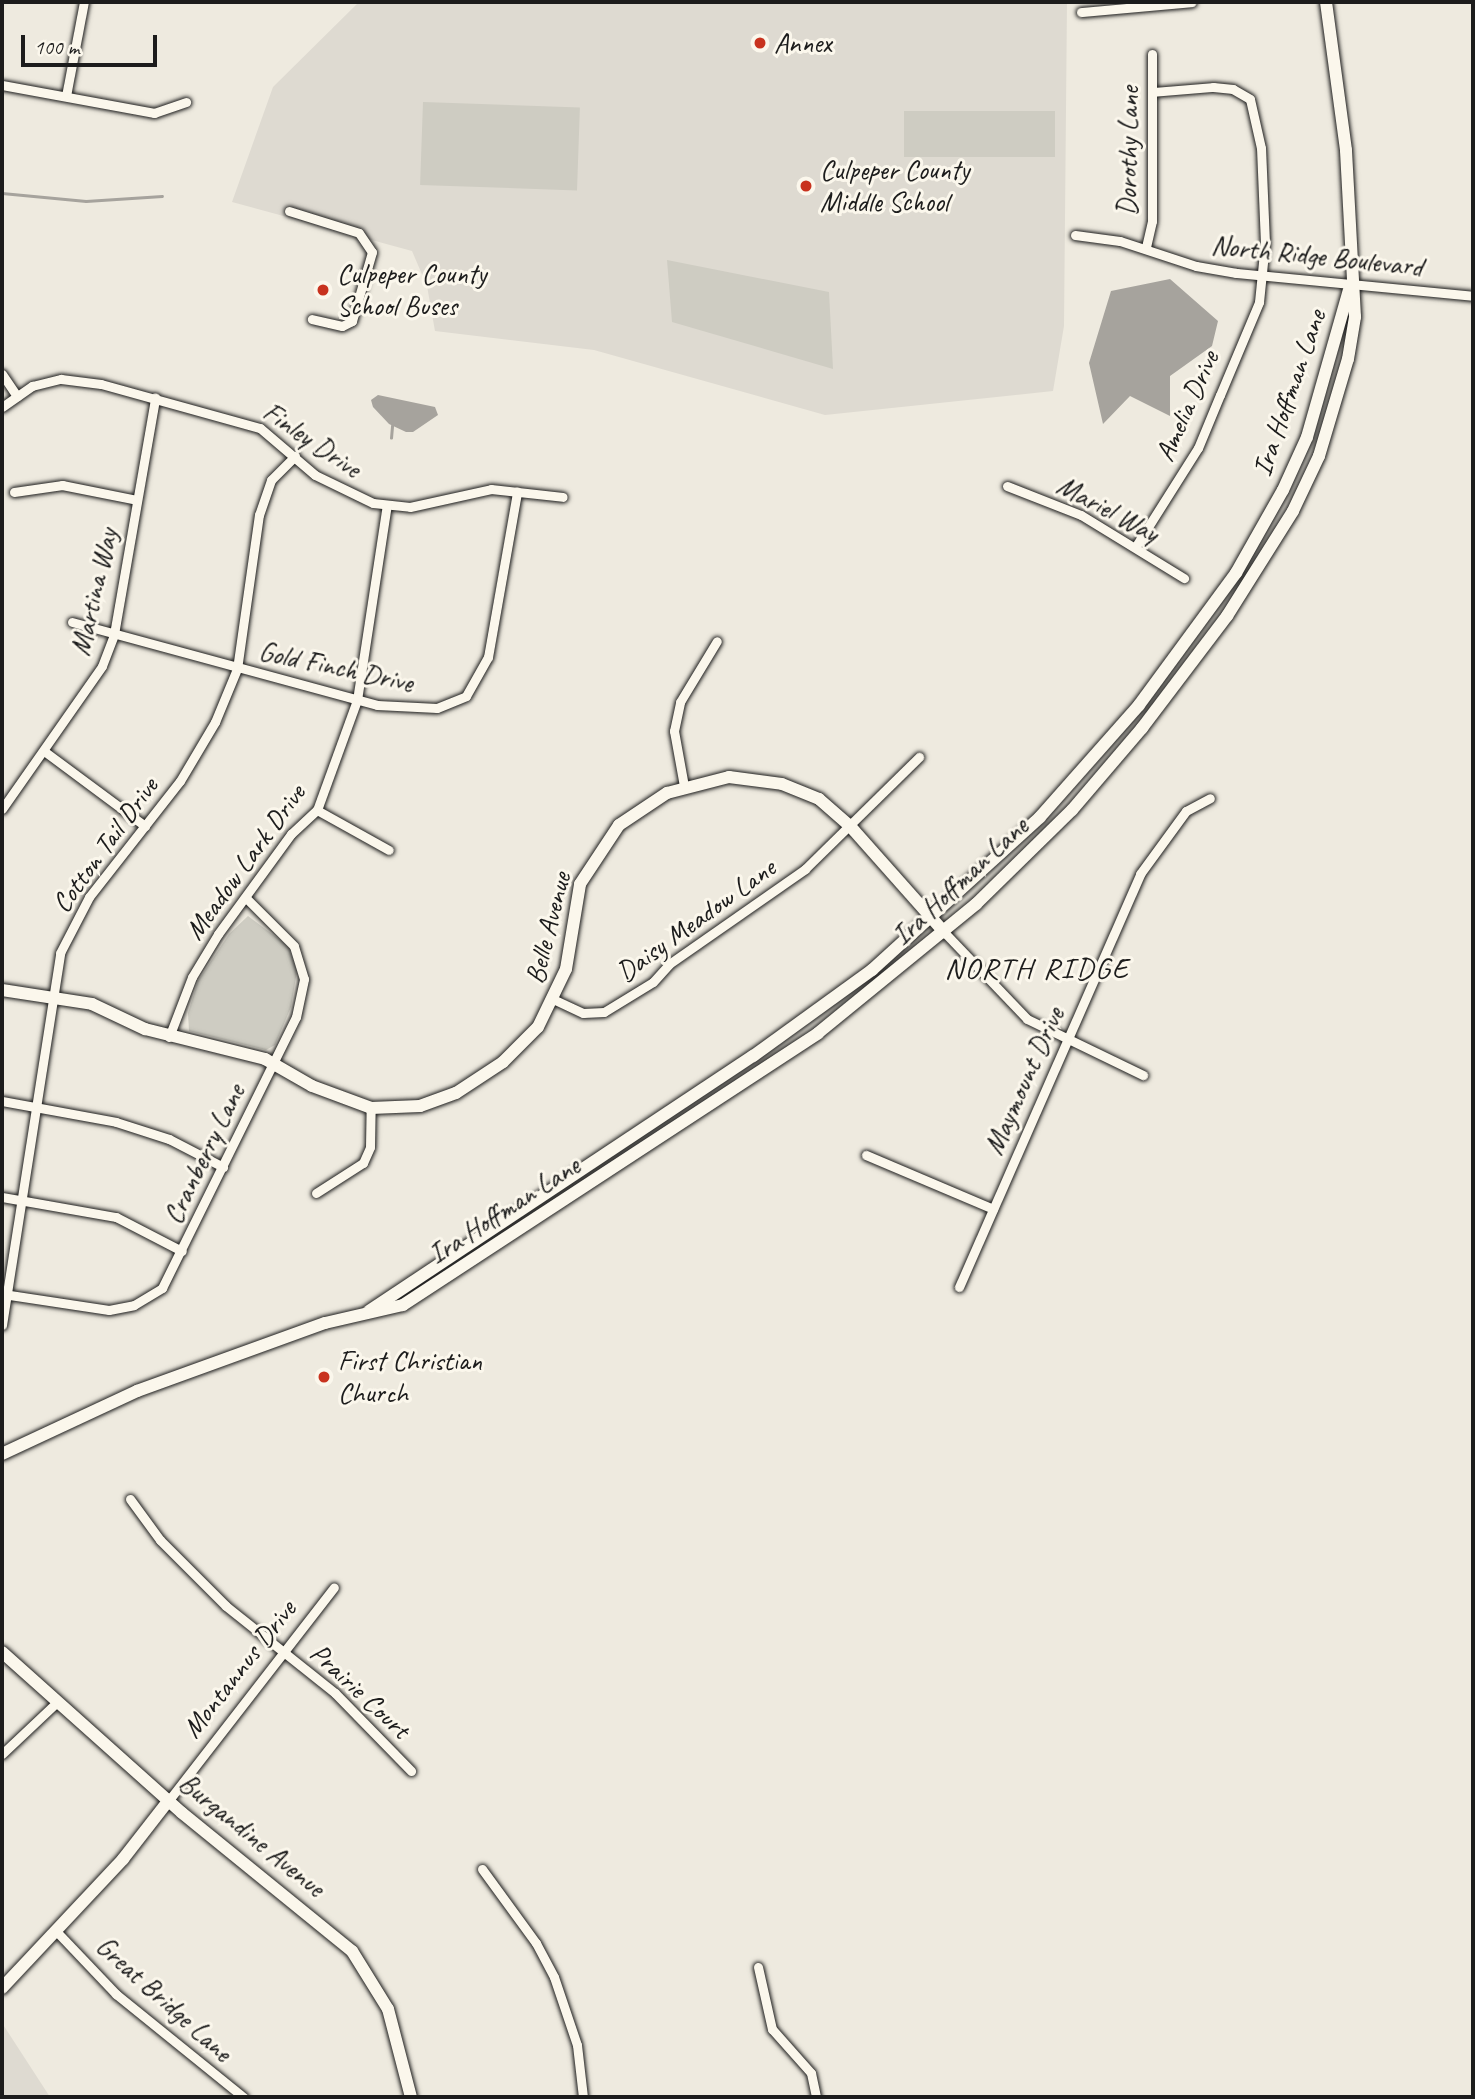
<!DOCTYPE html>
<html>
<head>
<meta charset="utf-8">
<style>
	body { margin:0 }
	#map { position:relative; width:1475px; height:2099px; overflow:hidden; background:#eeeadf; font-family:Caveat,sans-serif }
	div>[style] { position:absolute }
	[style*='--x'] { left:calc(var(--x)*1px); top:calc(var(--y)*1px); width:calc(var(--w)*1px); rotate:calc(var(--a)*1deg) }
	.built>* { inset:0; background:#dedad1 }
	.green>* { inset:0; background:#ceccc2; transform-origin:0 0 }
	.water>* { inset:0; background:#a6a39d }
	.stream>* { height:2.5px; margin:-1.25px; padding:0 1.25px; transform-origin:1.25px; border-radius:1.25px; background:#a6a39d }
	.roads { filter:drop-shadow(0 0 2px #1c1c1c) drop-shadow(0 0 2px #1c1c1c) }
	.street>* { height:9px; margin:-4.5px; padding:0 4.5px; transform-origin:4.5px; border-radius:4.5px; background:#fbf7ec }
	.secondary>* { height:12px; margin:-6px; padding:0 6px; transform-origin:6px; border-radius:6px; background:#fbf7ec }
	.dots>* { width:19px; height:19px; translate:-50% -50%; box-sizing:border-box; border:4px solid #fbf7ec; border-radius:50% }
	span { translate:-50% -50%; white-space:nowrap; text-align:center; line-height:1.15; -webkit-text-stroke:6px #fbf7ec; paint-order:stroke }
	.poi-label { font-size:28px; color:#1c1c1c }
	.left { translate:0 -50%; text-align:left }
	.street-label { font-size:28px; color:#1c1c1c }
	.neighbourhood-label { font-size:30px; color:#1c1c1c; letter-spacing:2px }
	.frame { position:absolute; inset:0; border:4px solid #1c1c1c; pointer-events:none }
	.scale { position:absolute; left:21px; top:35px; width:136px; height:32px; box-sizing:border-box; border:4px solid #1c1c1c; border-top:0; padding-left:9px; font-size:21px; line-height:24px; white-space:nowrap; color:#1c1c1c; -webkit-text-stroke:5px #fbf7ec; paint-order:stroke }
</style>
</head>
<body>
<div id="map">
	<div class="built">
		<div style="clip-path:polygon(359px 2px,1067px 2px,1064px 326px,1053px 391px,825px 415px,594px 350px,435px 331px,427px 286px,412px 251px,232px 202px,273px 87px)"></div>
		<div style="clip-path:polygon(2px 2023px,50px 2097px,2px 2097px)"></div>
	</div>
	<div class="green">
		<div style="left:423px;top:102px;width:157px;height:83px;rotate:2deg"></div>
		<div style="left:904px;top:111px;width:151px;height:46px"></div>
		<div style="clip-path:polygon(667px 260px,829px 292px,833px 369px,672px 322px)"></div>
		<div style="clip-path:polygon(248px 916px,288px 946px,297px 971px,291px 1007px,275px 1045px,266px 1050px,189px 1031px,188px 1013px,198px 981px,229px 934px)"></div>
	</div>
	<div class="water">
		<div style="clip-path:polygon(1170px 279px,1218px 321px,1212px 346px,1170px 376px,1170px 416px,1130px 396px,1103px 424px,1089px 363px,1111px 291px)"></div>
		<div style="clip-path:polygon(378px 395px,435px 407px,438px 415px,413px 432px,406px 432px,389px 424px,373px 407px,371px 400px)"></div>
	</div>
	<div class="stream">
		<div style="--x:2;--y:193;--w:84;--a:5.4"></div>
		<div style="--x:86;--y:201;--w:76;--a:-3.8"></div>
		<div style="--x:391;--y:438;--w:12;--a:-85"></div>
	</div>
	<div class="roads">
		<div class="street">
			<div style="--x:1081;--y:12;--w:111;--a:-5.1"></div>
			<div style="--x:2;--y:85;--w:155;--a:10.4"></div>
			<div style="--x:154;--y:113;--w:34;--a:-19"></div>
			<div style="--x:66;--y:96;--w:96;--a:-79.2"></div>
			<div style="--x:289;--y:211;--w:73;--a:17.4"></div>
			<div style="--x:359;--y:233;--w:23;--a:56"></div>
			<div style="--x:372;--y:252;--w:72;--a:106.2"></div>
			<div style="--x:352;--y:321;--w:11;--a:153"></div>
			<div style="--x:342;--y:326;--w:31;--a:-167"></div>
			<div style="--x:1075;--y:235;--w:45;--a:7.6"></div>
			<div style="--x:1120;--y:241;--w:80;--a:18.2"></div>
			<div style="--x:1196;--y:266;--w:41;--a:9.9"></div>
			<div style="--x:1236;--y:273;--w:238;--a:5.5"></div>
			<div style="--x:1146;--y:247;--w:27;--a:-77"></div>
			<div style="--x:1152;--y:221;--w:167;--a:-90"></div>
			<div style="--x:2;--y:374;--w:27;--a:56"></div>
			<div style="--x:2;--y:407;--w:37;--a:-35"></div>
			<div style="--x:32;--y:386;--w:30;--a:-14"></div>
			<div style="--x:61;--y:379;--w:40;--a:7.1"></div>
			<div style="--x:101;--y:384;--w:165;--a:15.5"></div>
			<div style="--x:260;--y:428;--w:72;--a:40.5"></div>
			<div style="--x:315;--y:475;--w:64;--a:25.8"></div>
			<div style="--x:373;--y:503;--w:37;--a:6"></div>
			<div style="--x:410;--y:507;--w:83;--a:-12.5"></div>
			<div style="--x:491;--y:489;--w:72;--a:6.3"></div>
			<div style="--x:1007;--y:486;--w:79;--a:21.4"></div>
			<div style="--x:1081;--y:515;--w:121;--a:31.5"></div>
			<div style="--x:14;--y:492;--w:49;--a:-8.3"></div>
			<div style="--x:62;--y:485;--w:76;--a:11.3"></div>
			<div style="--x:1136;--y:546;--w:116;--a:-57.7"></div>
			<div style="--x:1198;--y:448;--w:57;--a:-67.5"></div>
			<div style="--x:1220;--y:395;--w:101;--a:-67.2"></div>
			<div style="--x:1259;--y:302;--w:59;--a:-84.2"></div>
			<div style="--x:1265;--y:243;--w:95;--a:-92.4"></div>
			<div style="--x:1261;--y:148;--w:50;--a:-102.7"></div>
			<div style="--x:1250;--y:99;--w:20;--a:-150"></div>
			<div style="--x:1233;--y:89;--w:20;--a:-174"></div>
			<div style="--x:1213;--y:87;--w:61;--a:175.3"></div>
			<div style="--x:72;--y:622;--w:316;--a:15.2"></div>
			<div style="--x:377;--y:705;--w:60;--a:2.9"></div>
			<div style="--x:437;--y:708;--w:31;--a:-22"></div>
			<div style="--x:466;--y:696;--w:45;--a:-60.6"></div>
			<div style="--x:488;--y:657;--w:168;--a:-80"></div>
			<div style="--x:44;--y:751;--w:126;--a:36.6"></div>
			<div style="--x:684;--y:786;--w:56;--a:-100.3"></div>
			<div style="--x:674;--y:731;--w:30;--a:-78"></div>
			<div style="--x:680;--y:702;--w:71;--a:-58.8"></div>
			<div style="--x:2;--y:809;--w:174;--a:-55"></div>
			<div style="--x:102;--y:666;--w:34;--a:-69"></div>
			<div style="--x:114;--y:634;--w:240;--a:-80.1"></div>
			<div style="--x:317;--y:810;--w:82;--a:29.1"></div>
			<div style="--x:944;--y:932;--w:120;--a:46.3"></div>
			<div style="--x:1027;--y:1019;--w:129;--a:25.8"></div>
			<div style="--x:555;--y:1000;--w:31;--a:25"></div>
			<div style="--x:583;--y:1013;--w:21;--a:-3"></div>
			<div style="--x:604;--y:1012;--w:57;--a:-31.5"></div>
			<div style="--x:653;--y:982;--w:24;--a:-48"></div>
			<div style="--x:669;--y:964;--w:166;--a:-34.9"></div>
			<div style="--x:805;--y:869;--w:160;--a:-44.5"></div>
			<div style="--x:169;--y:1037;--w:64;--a:-69"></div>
			<div style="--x:192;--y:977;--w:50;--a:-58.8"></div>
			<div style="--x:218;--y:934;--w:124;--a:-53.9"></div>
			<div style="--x:291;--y:834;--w:35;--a:-43"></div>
			<div style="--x:317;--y:810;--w:117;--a:-70"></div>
			<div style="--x:357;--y:700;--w:197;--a:-81.3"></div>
			<div style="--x:2;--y:1101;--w:116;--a:10.4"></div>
			<div style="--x:116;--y:1122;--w:56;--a:17.8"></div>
			<div style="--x:169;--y:1139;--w:61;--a:27.4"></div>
			<div style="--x:866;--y:1155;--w:138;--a:23"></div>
			<div style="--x:316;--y:1193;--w:56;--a:-32.6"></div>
			<div style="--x:363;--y:1163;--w:17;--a:-66"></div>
			<div style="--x:370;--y:1147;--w:39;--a:-89"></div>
			<div style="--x:2;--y:1197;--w:116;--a:10"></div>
			<div style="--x:116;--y:1217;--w:74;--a:27.3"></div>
			<div style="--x:959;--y:1287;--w:451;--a:-66.3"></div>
			<div style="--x:1140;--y:874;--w:78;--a:-53.9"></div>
			<div style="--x:1186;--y:811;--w:27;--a:-28"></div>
			<div style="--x:3;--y:1294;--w:107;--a:8.6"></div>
			<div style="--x:109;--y:1310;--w:25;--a:-11"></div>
			<div style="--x:134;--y:1305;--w:33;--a:-31"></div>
			<div style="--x:162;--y:1288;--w:302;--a:-63.7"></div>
			<div style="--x:296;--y:1017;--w:39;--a:-78"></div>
			<div style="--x:304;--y:979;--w:34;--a:-107"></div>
			<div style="--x:294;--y:946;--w:68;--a:-135"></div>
			<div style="--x:2;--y:1325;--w:376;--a:-81.1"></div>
			<div style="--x:60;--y:953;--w:63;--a:-62.6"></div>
			<div style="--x:89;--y:897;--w:147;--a:-51.9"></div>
			<div style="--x:180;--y:781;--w:69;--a:-59.3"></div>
			<div style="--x:215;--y:722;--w:57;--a:-67.5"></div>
			<div style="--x:237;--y:669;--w:156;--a:-81.9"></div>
			<div style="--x:259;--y:515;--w:37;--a:-71"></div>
			<div style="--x:271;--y:480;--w:34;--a:-45"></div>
			<div style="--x:130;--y:1499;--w:51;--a:53.8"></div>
			<div style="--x:160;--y:1540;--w:93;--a:45"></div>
			<div style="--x:226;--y:1606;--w:139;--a:38.6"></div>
			<div style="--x:335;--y:1693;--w:109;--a:45.7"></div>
			<div style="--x:2;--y:1754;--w:74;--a:-43.4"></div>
			<div style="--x:169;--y:1800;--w:269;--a:-52.2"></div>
			<div style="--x:482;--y:1869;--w:92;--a:53.9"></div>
			<div style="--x:536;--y:1943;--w:38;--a:62"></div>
			<div style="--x:554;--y:1977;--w:72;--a:71.3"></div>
			<div style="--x:577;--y:2045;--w:52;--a:83.4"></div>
			<div style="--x:57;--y:1932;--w:86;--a:46.4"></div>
			<div style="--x:116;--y:1994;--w:164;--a:39"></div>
			<div style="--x:758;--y:1967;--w:64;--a:77.3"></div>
			<div style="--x:772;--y:2029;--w:59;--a:48.4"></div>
			<div style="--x:811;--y:2073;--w:25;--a:78"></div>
		</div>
		<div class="secondary">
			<div style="--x:2;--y:990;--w:91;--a:8.8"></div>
			<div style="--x:92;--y:1004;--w:59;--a:25.3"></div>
			<div style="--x:145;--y:1029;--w:124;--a:14"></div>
			<div style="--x:265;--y:1059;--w:54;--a:29.9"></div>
			<div style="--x:312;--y:1086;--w:63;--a:20.4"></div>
			<div style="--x:371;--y:1108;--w:49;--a:-2.3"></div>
			<div style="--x:420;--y:1106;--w:38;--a:-20"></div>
			<div style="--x:456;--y:1093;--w:56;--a:-33.4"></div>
			<div style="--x:503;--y:1062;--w:49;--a:-45"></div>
			<div style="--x:538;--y:1027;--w:64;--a:-64.2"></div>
			<div style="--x:566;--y:969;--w:86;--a:-80.6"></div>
			<div style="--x:580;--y:884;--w:71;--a:-56.5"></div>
			<div style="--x:619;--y:825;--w:58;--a:-33.7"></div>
			<div style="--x:667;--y:793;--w:64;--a:-14.5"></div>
			<div style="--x:729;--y:777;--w:53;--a:7.5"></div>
			<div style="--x:782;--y:784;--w:40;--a:22"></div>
			<div style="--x:819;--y:799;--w:41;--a:41.1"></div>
			<div style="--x:850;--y:826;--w:142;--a:48.4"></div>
			<div style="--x:369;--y:1311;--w:461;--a:-33.6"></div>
			<div style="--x:753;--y:1056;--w:147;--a:-35.9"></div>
			<div style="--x:872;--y:970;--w:227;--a:-42.3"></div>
			<div style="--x:1040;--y:817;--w:149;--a:-48.5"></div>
			<div style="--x:1139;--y:705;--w:164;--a:-53.7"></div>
			<div style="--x:1236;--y:573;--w:95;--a:-60.5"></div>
			<div style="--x:1283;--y:490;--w:58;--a:-65.6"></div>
			<div style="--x:1307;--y:437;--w:153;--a:-74.1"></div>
			<div style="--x:2;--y:1454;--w:149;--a:-25"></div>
			<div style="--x:137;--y:1391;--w:200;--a:-19.9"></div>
			<div style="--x:325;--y:1323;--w:80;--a:-13"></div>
			<div style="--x:403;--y:1305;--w:496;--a:-33.2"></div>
			<div style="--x:818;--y:1033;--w:204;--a:-39.2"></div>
			<div style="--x:976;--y:904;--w:134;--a:-44.4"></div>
			<div style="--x:1072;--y:810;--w:108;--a:-49.5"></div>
			<div style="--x:1142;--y:728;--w:141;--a:-52.8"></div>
			<div style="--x:1227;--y:616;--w:124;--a:-57.8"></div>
			<div style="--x:1293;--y:511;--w:61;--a:-64.7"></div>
			<div style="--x:1319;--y:456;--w:101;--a:-73.4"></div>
			<div style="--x:1348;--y:359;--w:43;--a:-80.5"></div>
			<div style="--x:1355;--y:317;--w:167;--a:-93.1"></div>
			<div style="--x:1346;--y:150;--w:149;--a:-97.7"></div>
			<div style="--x:2;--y:1652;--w:241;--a:41.8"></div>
			<div style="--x:182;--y:1813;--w:219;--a:39.1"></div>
			<div style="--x:352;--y:1951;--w:68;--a:58.2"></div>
			<div style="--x:388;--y:2009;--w:91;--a:75.4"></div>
			<div style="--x:2;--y:1988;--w:177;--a:-46.8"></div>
			<div style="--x:123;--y:1859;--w:75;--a:-52.1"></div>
		</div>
	</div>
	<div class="dots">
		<div style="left:760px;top:43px;background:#c8321e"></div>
		<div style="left:806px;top:186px;background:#c8321e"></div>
		<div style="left:323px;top:290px;background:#c8321e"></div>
		<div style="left:324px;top:1377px;background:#c8321e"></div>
	</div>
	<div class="poi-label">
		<span class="left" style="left:774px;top:43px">Annex</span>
		<span class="left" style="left:820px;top:186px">Culpeper County<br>Middle School</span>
		<span class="left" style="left:337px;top:290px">Culpeper County<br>School Buses</span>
		<span class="left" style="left:338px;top:1377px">First Christian<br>Church</span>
	</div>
	<div class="street-label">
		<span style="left:1128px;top:151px;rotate:-89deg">Dorothy Lane</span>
		<span style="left:1317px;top:256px;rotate:6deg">North Ridge Boulevard</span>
		<span style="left:1289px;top:393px;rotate:-71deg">Ira Hoffman Lane</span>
		<span style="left:1187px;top:406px;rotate:-66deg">Amelia Drive</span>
		<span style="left:312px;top:440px;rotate:34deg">Finley Drive</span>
		<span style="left:1108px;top:509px;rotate:28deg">Mariel Way</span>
		<span style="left:94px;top:592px;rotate:-77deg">Martina Way</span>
		<span style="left:336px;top:667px;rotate:12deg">Gold Finch Drive</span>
		<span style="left:105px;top:845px;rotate:-54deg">Cotton Tail Drive</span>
		<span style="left:245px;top:862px;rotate:-54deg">Meadow Lark Drive</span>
		<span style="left:960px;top:881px;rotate:-43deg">Ira Hoffman Lane</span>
		<span style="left:696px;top:920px;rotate:-36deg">Daisy Meadow Lane</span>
		<span style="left:548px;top:928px;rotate:-76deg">Belle Avenue</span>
		<span style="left:1024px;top:1081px;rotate:-66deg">Maymount Drive</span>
		<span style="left:204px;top:1154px;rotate:-64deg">Cranberry Lane</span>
		<span style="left:504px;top:1210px;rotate:-33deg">Ira Hoffman Lane</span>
		<span style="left:239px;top:1669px;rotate:-52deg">Montannus Drive</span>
		<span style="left:360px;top:1691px;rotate:43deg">Prairie Court</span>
		<span style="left:252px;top:1835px;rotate:39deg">Burgandine Avenue</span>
		<span style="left:164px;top:1999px;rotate:42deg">Great Bridge Lane</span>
	</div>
	<div class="neighbourhood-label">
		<span style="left:1037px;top:968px">NORTH RIDGE</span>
	</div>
	<div class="frame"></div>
	<div class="scale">100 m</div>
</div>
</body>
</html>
